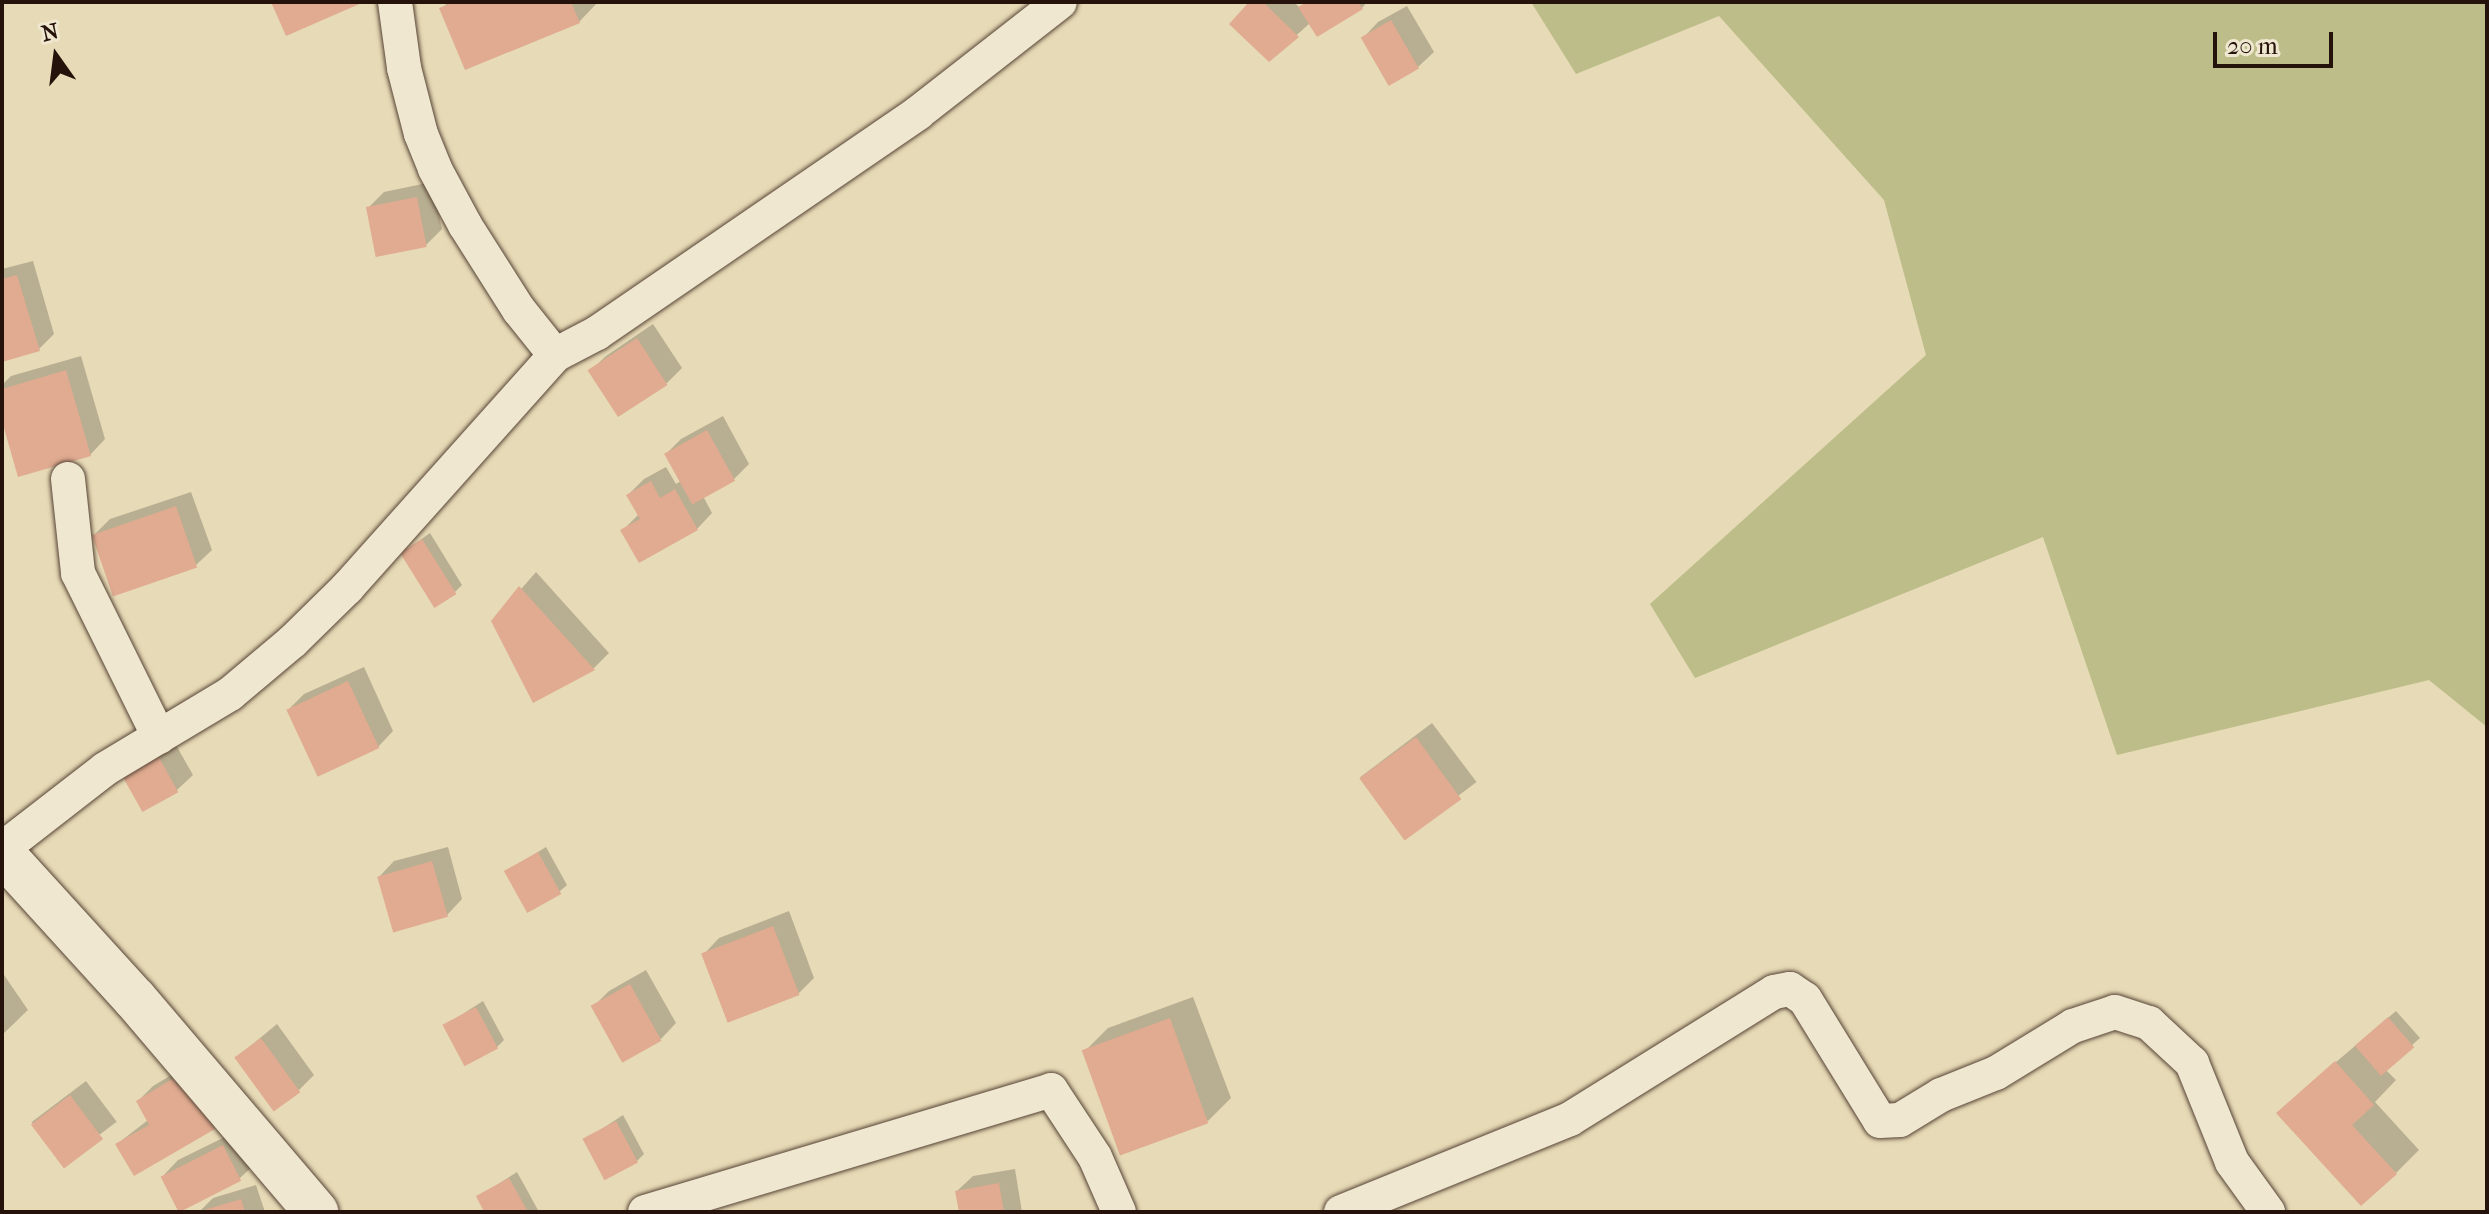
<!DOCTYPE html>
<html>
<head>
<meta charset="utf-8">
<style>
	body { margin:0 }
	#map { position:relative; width:2489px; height:1214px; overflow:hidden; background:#e7dab6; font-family:"IM FELL French Canon",serif }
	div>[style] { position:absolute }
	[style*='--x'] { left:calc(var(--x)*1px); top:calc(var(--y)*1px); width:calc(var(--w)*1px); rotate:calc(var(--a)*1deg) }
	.green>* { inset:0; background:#bcbd89 }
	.shadow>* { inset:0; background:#0003; transform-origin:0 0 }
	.building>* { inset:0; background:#e0ab90; transform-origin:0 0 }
	.roads { filter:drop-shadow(0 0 2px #564436) drop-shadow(0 0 2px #564436) }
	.street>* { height:34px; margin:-17px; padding:0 17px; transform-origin:17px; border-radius:17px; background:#efe7d0 }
	.secondary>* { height:44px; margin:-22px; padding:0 22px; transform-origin:22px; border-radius:22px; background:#efe7d0 }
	span { translate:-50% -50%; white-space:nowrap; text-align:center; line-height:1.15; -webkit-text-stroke:6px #efe7d0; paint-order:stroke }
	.frame { position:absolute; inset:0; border:4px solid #25120b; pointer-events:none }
	.north { position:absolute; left:16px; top:16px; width:80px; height:80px; -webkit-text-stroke:6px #efe7d0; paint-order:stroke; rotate:346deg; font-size:22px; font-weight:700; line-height:32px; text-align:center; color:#25120b }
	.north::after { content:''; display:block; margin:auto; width:28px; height:36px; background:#25120b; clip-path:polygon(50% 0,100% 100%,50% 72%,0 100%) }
	.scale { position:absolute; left:2213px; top:32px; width:120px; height:36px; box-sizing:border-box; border:4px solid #25120b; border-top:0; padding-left:10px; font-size:24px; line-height:28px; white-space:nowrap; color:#25120b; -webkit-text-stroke:6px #efe7d0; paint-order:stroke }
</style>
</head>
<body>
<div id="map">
	<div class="green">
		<div style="clip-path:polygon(1531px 2px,2487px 2px,2487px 727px,2429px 680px,2117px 755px,2043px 537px,1695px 678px,1650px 604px,1926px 355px,1884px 200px,1719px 16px,1576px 74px)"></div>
	</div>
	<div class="shadow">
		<div style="clip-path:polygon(448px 2px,598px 2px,579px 22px,442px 9px)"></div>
		<div style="clip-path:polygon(1252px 2px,1294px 2px,1300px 8px,1306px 2px,1367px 2px,1362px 8px,1310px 23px,1269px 60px)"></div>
		<div style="clip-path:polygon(1407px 6px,1434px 52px,1418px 67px,1388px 84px,1363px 38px,1378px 22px)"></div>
		<div style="clip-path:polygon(432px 182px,442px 229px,426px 245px,368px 208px,384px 192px)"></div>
		<div style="clip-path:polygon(33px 261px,54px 334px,39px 349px,2px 360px,2px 269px)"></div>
		<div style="clip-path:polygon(653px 324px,682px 368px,667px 383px,619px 414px,590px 371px,606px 356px)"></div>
		<div style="clip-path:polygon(81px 356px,105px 439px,90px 455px,2px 414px,2px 385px,11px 376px)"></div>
		<div style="clip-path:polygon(723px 416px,749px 464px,734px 479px,703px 496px,712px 513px,697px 529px,622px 531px,638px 515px,628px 495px,644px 479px,666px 467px,676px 484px,681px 481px,666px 454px,681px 439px)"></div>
		<div style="clip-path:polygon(191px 492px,212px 550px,196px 565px,94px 535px,110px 519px)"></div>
		<div style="clip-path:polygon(430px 533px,462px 585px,455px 592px,402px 553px)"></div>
		<div style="clip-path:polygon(536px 572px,609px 653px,594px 668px,534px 700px,493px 621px)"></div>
		<div style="clip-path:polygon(364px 667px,393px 731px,378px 747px,288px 710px,304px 694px)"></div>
		<div style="left:1432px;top:723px;width:74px;height:90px;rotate:53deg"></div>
		<div style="clip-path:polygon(172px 738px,193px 775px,177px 790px,144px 809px,138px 757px)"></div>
		<div style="clip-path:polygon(448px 847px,462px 899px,447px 915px,379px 877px,394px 861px)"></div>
		<div style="clip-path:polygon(546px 847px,567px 885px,559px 892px,507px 871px)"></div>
		<div style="clip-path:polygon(789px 911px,814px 978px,798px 994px,704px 954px,719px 938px)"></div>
		<div style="clip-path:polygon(646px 970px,676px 1023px,661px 1039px,594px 1006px,609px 991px)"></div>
		<div style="clip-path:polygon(2px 972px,28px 1010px,2px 1035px)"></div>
		<div style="clip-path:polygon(1193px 997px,1231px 1098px,1208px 1121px,1085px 1051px,1108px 1028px)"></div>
		<div style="clip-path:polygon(483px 1001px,504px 1040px,497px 1047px,444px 1026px)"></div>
		<div style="clip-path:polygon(2396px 1011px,2420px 1038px,2385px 1069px,2396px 1080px,2375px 1102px,2419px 1150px,2396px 1173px,2302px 1091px)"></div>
		<div style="clip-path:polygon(277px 1024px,314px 1075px,298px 1091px,237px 1057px)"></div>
		<div style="clip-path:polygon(198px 1059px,230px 1112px,214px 1127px,135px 1173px,117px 1144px,148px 1120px,138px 1101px,153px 1086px)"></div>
		<div style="left:86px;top:1081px;width:51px;height:68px;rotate:53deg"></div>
		<div style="clip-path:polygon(623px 1115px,644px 1154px,637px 1161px,585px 1140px)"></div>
		<div style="clip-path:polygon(239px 1130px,255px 1164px,239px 1179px,163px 1176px,178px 1160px)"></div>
		<div style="clip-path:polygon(1015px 1169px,1022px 1212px,961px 1212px,957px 1191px,973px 1176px)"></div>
		<div style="clip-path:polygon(517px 1172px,538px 1210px,487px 1212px,478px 1197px)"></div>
		<div style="clip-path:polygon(256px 1185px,265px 1212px,199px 1212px,213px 1198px)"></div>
	</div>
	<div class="building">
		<div style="clip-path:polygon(271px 2px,364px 2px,286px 36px)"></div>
		<div style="clip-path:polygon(454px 2px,571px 2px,580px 23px,465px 70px,439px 8px)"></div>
		<div style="clip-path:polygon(1249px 2px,1263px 2px,1299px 37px,1269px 62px,1229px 24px)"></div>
		<div style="clip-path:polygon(1307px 2px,1358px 2px,1363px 9px,1317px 37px,1298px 7px)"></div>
		<div style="left:1391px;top:20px;width:56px;height:35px;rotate:60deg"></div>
		<div style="left:417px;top:197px;width:51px;height:52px;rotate:79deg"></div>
		<div style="clip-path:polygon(17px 275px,40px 351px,2px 362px,2px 279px)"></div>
		<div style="left:637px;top:338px;width:56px;height:59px;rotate:57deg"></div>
		<div style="clip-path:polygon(66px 370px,91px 456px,18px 477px,2px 421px,2px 389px)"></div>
		<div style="left:707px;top:430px;width:58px;height:49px;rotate:61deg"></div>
		<div style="clip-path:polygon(651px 481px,660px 498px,675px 489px,698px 530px,639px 563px,620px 530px,640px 519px,626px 495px)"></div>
		<div style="left:176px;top:506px;width:65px;height:89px;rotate:71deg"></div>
		<div style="left:422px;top:539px;width:65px;height:26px;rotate:58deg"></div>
		<div style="clip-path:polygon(519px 586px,595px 670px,533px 703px,491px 621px)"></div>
		<div style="left:348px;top:681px;width:74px;height:68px;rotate:65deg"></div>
		<div style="left:1416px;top:737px;width:77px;height:70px;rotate:54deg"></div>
		<div style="left:156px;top:752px;width:46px;height:41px;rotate:61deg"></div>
		<div style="left:538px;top:852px;width:48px;height:39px;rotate:61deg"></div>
		<div style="left:432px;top:861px;width:58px;height:57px;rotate:74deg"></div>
		<div style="left:773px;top:926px;width:74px;height:77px;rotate:69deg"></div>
		<div style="left:630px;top:984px;width:65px;height:45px;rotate:61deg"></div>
		<div style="left:476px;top:1007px;width:47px;height:38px;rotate:62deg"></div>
		<div style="left:2388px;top:1017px;width:40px;height:44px;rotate:49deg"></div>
		<div style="left:1170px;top:1018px;width:112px;height:94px;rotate:70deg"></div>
		<div style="left:261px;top:1038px;width:67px;height:33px;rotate:54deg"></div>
		<div style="clip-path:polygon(2335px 1061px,2374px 1105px,2352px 1125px,2397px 1174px,2361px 1206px,2276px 1113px)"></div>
		<div style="clip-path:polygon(182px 1073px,215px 1129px,134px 1176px,115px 1144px,149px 1125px,136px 1101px)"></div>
		<div style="left:70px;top:1095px;width:55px;height:49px;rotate:53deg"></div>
		<div style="left:616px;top:1121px;width:47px;height:38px;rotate:62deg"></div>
		<div style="left:223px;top:1145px;width:40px;height:70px;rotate:63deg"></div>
		<div style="clip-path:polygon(509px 1178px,528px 1212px,484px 1212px,476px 1196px)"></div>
		<div style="clip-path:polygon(999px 1183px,1004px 1212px,959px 1212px,955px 1191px)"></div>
		<div style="clip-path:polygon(241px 1199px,245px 1212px,201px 1212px,201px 1211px)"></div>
	</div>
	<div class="roads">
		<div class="street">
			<div style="--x:395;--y:2;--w:67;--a:82.2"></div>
			<div style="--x:404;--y:68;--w:68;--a:75.6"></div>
			<div style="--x:421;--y:134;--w:38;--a:68"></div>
			<div style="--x:435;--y:169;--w:64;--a:61.8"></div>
			<div style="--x:465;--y:225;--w:101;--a:57.6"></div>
			<div style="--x:519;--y:310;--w:58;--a:51.3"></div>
			<div style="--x:68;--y:479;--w:95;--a:83.9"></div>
			<div style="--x:78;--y:573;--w:183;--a:63.7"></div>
			<div style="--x:2;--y:849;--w:130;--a:-37.8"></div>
			<div style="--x:105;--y:769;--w:146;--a:-31"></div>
			<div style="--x:230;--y:694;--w:82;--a:-40.1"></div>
			<div style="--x:293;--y:641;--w:76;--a:-44.5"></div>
			<div style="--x:347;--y:588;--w:312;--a:-48.2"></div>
			<div style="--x:555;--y:355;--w:47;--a:-27.6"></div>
			<div style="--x:597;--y:333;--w:389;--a:-34.4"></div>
			<div style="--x:918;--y:113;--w:180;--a:-38"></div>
			<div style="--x:645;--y:1212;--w:424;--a:-16.7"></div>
			<div style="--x:1051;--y:1090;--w:80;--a:56.7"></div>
			<div style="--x:1095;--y:1157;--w:60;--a:66.4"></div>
			<div style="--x:1341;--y:1212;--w:247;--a:-22.1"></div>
			<div style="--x:1570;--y:1119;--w:240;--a:-31.9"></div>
			<div style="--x:1774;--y:992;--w:16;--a:-11"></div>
			<div style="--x:1790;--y:989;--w:18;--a:34"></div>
			<div style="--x:1805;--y:999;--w:143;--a:58.4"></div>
			<div style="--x:1880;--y:1121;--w:20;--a:-3"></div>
			<div style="--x:1900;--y:1120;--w:48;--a:-31.4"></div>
			<div style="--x:1941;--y:1095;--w:59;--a:-21.8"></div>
			<div style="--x:1996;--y:1073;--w:90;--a:-31.4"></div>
			<div style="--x:2073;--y:1026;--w:44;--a:-18.4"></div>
			<div style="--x:2115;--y:1012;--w:36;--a:18"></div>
			<div style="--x:2149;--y:1023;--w:59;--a:42.9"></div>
			<div style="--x:2192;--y:1063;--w:107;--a:68"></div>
			<div style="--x:2232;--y:1162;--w:62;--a:54.2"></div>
		</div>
		<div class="secondary">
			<div style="--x:2;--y:853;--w:197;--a:47.7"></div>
			<div style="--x:135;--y:999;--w:280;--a:49.6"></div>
		</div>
	</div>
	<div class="frame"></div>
	<div class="north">N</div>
	<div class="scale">20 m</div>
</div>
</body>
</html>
